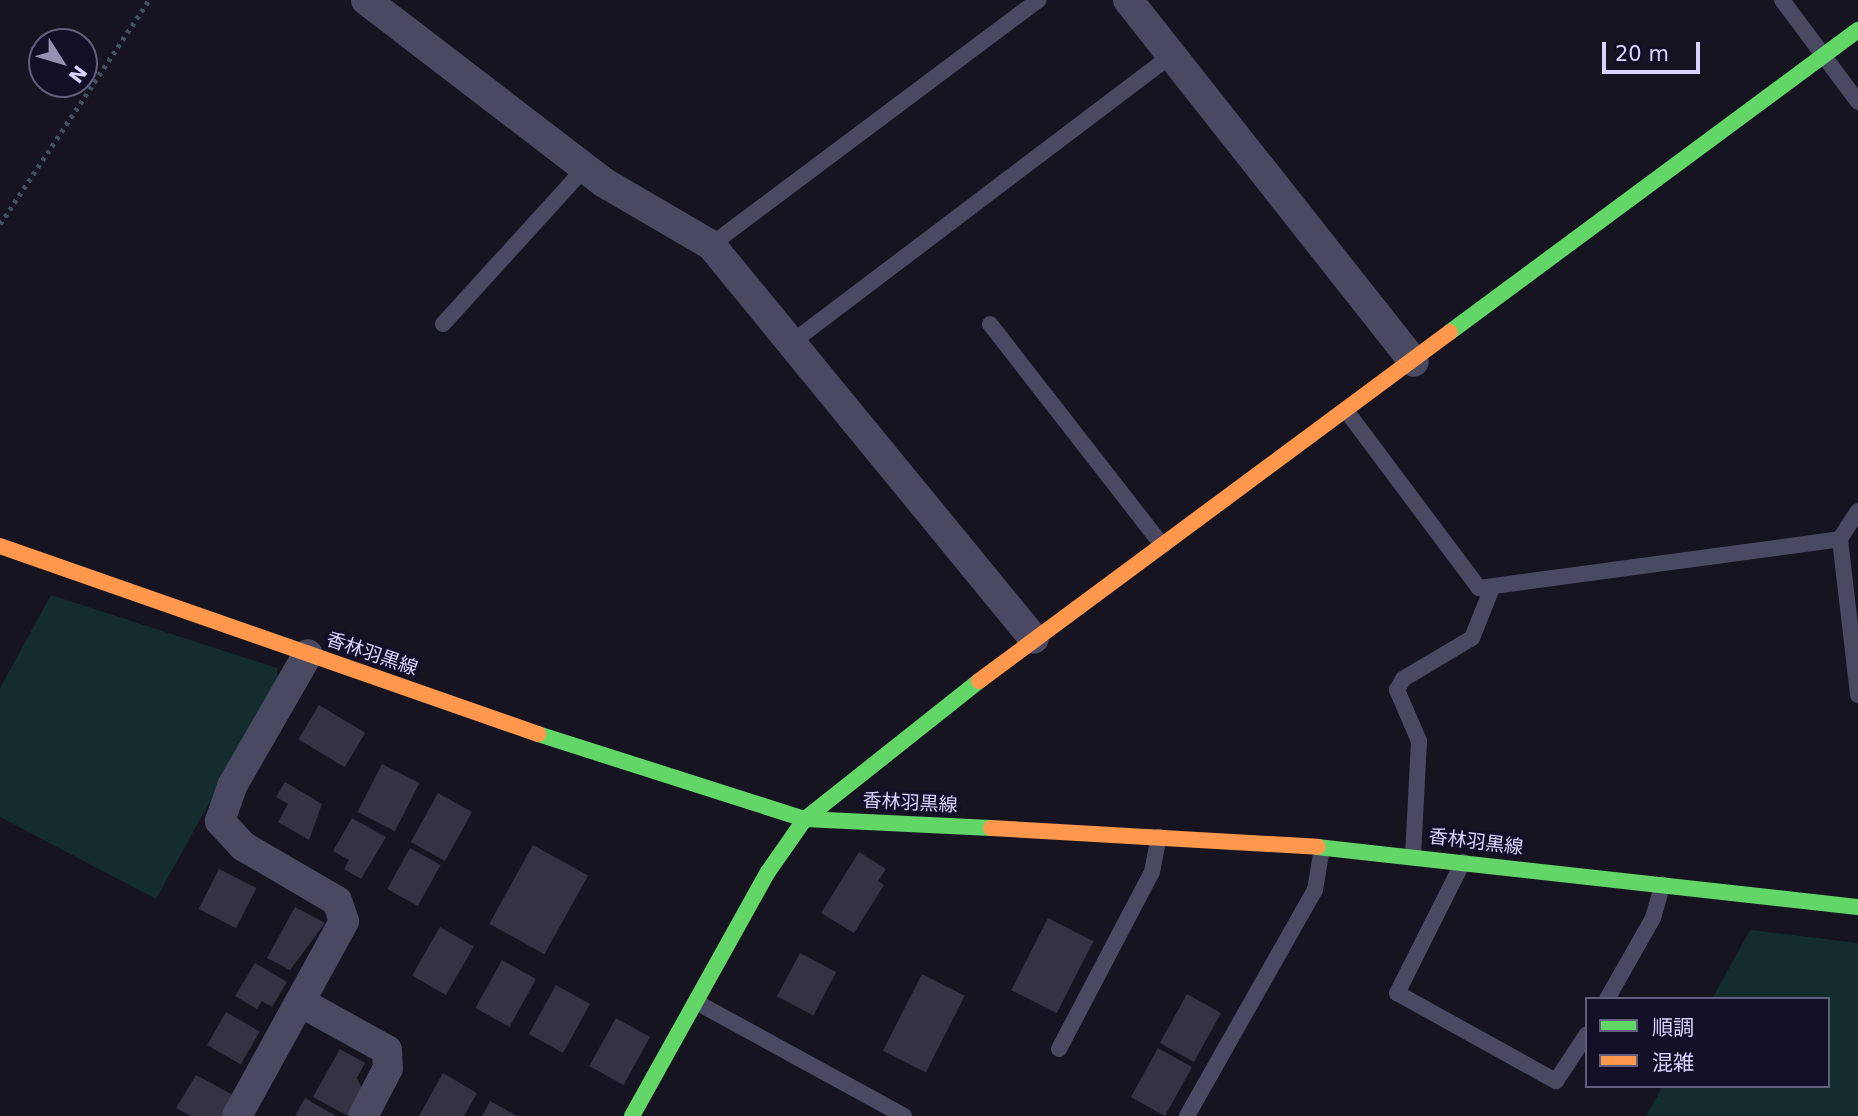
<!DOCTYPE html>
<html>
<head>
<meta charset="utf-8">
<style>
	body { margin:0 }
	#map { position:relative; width:1858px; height:1116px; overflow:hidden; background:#161421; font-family:"DejaVu Sans","Noto Sans JP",sans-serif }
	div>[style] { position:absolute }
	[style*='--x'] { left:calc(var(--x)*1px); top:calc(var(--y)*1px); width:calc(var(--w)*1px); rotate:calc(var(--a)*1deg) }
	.green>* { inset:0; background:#132c2d }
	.building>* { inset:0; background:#343243; transform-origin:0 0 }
	.path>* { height:4.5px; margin-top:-2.25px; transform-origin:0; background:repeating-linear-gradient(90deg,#44505f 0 3.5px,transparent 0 8.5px) }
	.lane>* { height:16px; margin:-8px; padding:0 8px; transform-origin:8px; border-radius:8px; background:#4a4962 }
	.street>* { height:30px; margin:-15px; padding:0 15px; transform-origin:15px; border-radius:15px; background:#4a4962 }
	.fast>* { height:16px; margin:-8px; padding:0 8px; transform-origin:8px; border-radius:8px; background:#63d668 }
	.slow>* { height:16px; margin:-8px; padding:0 8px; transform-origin:8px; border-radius:8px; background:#ff974d }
	span { translate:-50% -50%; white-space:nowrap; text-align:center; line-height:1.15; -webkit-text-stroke:7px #130f26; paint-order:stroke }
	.street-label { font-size:19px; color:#d9d4ff }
	.legend { position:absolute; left:1585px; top:997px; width:245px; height:91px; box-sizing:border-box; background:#130f26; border:2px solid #625e7d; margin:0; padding:9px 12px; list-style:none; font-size:21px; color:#d9d4ff }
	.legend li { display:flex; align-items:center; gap:14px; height:35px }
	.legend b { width:35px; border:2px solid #625e7d }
	.north { position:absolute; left:28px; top:28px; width:70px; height:70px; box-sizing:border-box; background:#130f26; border:2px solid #625e7d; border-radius:50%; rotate:127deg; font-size:19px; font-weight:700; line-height:28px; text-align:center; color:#d9d4ff }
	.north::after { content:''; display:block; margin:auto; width:24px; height:32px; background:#9591b1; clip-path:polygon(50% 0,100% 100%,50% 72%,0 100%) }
	.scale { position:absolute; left:1602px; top:42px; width:98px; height:32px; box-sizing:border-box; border:4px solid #d9d4ff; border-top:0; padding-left:9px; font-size:21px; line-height:24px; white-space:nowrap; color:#d9d4ff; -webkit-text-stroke:5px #130f26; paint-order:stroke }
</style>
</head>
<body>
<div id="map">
	<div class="green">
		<div style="clip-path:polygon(51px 595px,277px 668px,278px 679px,156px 899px,0 817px,0 688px)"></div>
		<div style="clip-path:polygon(1750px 930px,1858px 943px,1858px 1116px,1646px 1116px,1663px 1086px,1828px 1086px,1828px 999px,1712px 999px)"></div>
	</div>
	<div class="building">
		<div style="left:319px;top:705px;width:54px;height:40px;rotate:31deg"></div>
		<div style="left:382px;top:764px;width:42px;height:54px;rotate:27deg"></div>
		<div style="clip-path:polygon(285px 782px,322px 804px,309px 840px,278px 822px,288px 804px,276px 797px)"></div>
		<div style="left:438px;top:793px;width:39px;height:56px;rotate:29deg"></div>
		<div style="clip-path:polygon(352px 818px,386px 837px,361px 879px,344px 869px,349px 860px,333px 851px)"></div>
		<div style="left:533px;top:845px;width:63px;height:90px;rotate:29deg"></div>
		<div style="left:410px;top:848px;width:35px;height:47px;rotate:29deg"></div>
		<div style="clip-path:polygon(859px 852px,886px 869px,878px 881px,884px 885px,854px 933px,821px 913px)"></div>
		<div style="left:219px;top:869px;width:42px;height:45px;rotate:27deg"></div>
		<div style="clip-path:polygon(295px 907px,325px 923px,290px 970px,267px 958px)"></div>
		<div style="left:1048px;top:918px;width:51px;height:81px;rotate:27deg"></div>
		<div style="left:440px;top:927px;width:39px;height:56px;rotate:30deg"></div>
		<div style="left:800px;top:953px;width:41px;height:49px;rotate:28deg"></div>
		<div style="left:502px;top:960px;width:39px;height:55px;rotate:29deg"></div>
		<div style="clip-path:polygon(255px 963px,287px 982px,272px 1007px,262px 1001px,257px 1009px,235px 996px)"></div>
		<div style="left:922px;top:974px;width:48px;height:86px;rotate:27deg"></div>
		<div style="left:556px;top:985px;width:39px;height:56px;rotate:29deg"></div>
		<div style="left:1187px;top:994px;width:39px;height:56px;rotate:29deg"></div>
		<div style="left:226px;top:1012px;width:39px;height:38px;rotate:30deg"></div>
		<div style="left:616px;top:1018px;width:39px;height:55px;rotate:29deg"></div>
		<div style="left:1158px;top:1048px;width:39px;height:56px;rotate:29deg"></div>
		<div style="clip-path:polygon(340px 1049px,365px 1063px,357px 1078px,363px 1090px,348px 1116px,313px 1097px)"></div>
		<div style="clip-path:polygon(443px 1073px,477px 1093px,464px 1116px,419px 1116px)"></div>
		<div style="clip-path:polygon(196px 1075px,233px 1095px,221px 1116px,191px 1116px,176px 1108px)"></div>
		<div style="clip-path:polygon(305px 1098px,336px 1116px,295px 1116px)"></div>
		<div style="clip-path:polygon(490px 1101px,517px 1116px,482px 1116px)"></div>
	</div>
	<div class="path">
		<div style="--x:0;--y:224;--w:269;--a:-56.4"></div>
	</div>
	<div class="lane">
		<div style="--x:1782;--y:0;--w:127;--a:53.3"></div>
		<div style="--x:711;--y:245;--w:409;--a:-36.8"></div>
		<div style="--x:443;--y:324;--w:211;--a:-47.7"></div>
		<div style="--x:990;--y:324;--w:281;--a:52.1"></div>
		<div style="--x:791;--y:343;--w:478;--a:-37.1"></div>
		<div style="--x:1348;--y:413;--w:219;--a:53.2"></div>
		<div style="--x:1479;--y:588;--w:364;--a:-7.7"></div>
		<div style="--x:1858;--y:511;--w:33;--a:123"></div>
		<div style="--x:1840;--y:539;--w:157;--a:83.4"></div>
		<div style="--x:1413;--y:856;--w:115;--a:-87"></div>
		<div style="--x:1419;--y:741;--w:56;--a:-113.3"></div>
		<div style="--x:1397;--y:690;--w:13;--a:-61"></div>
		<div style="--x:1403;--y:679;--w:80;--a:-30.7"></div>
		<div style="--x:1472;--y:638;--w:54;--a:-68.2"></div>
		<div style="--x:1463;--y:862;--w:147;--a:116.7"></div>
		<div style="--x:1397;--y:993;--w:182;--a:29"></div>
		<div style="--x:1556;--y:1081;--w:56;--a:-56.6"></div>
		<div style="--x:1607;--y:999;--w:93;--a:-60.4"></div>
		<div style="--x:1653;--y:918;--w:35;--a:-74"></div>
		<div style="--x:696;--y:1002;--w:237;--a:28.7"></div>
		<div style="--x:1059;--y:1049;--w:200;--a:-62.3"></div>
		<div style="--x:1152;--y:872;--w:36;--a:-79"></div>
		<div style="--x:1187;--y:1116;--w:260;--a:-60.5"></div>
		<div style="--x:1315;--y:890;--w:43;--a:-80.5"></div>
	</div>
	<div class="street">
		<div style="--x:366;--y:0;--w:299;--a:37.5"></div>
		<div style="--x:603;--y:182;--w:125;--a:30.3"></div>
		<div style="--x:711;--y:245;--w:509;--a:50.66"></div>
		<div style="--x:1128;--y:0;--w:461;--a:51.7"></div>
		<div style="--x:300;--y:1002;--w:99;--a:28.9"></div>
		<div style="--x:387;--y:1050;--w:18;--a:87"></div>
		<div style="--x:388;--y:1068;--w:54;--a:117.5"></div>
		<div style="--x:237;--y:1116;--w:222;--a:-61.2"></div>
		<div style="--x:344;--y:921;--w:21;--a:-109"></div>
		<div style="--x:337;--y:901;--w:109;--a:-149.7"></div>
		<div style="--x:243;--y:846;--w:34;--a:-133"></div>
		<div style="--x:220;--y:821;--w:37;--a:-71"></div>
		<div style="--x:232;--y:786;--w:152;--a:-60.1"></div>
	</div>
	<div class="fast">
		<div style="--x:1450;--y:332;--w:508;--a:-36.51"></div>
		<div style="--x:538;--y:734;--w:280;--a:17.7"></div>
		<div style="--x:805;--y:819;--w:186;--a:2.8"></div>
		<div style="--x:1317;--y:847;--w:544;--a:6.33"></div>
		<div style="--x:632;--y:1116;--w:279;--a:-60.9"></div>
		<div style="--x:768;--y:872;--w:65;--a:-55.1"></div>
		<div style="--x:805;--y:819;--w:222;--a:-38.4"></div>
	</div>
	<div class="slow">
		<div style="--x:0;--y:546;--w:570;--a:19.26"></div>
		<div style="--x:979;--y:681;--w:586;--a:-36.54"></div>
		<div style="--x:991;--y:828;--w:327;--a:3.3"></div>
	</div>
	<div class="street-label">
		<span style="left:372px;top:654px;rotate:19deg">香林羽黒線</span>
		<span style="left:910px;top:803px;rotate:3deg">香林羽黒線</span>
		<span style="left:1476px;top:842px;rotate:7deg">香林羽黒線</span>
	</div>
	<ul class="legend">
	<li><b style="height:9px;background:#63d668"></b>順調</li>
	<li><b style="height:9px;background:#ff974d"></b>混雑</li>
	</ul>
	<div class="north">N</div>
	<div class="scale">20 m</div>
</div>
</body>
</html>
